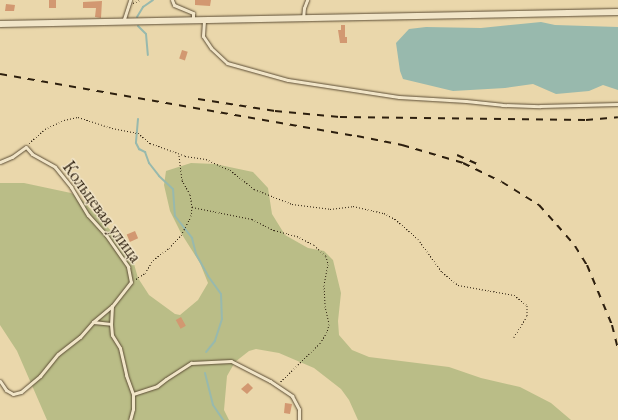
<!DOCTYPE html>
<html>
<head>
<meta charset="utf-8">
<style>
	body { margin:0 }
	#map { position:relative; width:618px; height:420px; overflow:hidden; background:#ead7ab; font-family:"EB Garamond",serif }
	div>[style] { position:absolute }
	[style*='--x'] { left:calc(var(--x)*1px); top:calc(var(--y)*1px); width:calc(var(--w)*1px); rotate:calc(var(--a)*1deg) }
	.green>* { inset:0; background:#babd87 }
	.water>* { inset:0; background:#98b9ad }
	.stream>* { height:2px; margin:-1px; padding:0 1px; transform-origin:1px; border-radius:1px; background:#98b9ad }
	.building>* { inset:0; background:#d29871; transform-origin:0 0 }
	.path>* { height:1px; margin-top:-0.5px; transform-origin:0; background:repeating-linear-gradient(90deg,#2d1f0e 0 1px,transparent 0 3px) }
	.roads { filter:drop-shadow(0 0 1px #5c4d35) drop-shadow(0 0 1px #5c4d35) }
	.lane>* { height:3px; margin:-1.5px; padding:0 1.5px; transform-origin:1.5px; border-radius:1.5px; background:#f1e5c8 }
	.street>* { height:6px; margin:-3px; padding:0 3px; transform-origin:3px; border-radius:3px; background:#f1e5c8 }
	.rail>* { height:2px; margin-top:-1px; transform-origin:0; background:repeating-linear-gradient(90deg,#2d1f0e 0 7px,transparent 0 14px) }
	span { translate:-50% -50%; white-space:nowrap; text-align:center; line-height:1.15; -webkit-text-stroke:3px #f1e5c8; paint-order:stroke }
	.street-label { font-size:18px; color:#2d1f0e }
</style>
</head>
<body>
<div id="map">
	<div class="green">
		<div style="clip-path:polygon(191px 163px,215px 164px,253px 172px,268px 188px,272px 214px,285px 235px,308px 248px,324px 251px,333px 260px,341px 293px,338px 321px,339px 335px,352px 350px,369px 357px,449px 367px,481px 378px,520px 387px,551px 403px,571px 420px,358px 420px,349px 400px,341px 389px,314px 368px,279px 353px,256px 349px,249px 351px,235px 362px,227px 376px,224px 410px,229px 420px,47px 420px,17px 351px,0 325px,0 183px,24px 183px,71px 193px,82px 200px,116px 236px,132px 257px,138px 278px,149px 295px,175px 314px,180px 315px,198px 300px,208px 283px,200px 263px,181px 233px,170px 211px,164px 185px,166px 171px)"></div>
	</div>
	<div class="water">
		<div style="clip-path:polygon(541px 22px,555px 25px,618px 27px,618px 90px,603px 85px,589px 91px,556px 94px,533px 84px,505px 88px,453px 91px,403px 79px,400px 71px,396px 43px,409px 29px,426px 27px,481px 28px)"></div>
	</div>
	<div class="stream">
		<div style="--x:137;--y:17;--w:12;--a:-59"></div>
		<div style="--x:143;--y:7;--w:12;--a:-35"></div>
		<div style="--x:138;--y:26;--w:11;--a:45"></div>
		<div style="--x:146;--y:34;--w:21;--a:85"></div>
		<div style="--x:138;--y:119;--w:24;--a:95"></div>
		<div style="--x:136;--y:143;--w:7;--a:63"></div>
		<div style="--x:139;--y:149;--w:7;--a:27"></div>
		<div style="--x:145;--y:152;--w:12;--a:70"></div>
		<div style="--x:149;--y:163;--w:16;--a:52"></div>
		<div style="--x:159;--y:176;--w:19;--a:43"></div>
		<div style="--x:173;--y:189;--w:27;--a:86"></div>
		<div style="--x:175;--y:216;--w:28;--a:52"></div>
		<div style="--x:192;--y:238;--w:16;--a:76"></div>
		<div style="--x:196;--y:254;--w:25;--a:61"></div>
		<div style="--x:208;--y:276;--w:22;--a:54"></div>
		<div style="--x:221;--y:294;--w:25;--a:88"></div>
		<div style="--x:222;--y:319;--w:23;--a:108"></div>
		<div style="--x:215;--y:341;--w:14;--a:129"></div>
		<div style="--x:205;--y:373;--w:33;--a:76"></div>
		<div style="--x:213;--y:405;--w:18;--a:56"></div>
	</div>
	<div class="building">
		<div style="left:49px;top:0;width:7px;height:8px"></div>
		<div style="clip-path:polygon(195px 0,211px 0,210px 6px,195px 5px)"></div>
		<div style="clip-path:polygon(102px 1px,101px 18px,95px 17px,96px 8px,83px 8px,83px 2px)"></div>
		<div style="clip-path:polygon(6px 4px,15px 5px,14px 11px,5px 11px)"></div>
		<div style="clip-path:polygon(341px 25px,345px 25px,345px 37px,347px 37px,347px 43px,340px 43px,338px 30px,341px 30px)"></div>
		<div style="left:182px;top:50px;width:6px;height:9px;rotate:18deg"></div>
		<div style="left:135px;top:231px;width:8px;height:9px;rotate:67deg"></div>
		<div style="left:181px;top:317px;width:10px;height:6px;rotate:61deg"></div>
		<div style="clip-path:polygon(248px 383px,253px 388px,247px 394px,241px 389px)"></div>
		<div style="clip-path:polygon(285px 403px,292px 404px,290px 414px,284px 413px)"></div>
	</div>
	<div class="path">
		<div style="--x:133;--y:3;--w:8;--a:-23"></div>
		<div style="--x:29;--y:143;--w:21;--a:-41"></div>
		<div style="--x:45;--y:129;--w:21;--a:-25"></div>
		<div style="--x:64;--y:120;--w:14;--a:-12"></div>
		<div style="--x:78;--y:117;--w:36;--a:18"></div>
		<div style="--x:112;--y:128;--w:26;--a:11"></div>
		<div style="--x:138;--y:133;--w:16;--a:40"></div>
		<div style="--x:150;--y:143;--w:37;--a:20"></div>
		<div style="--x:185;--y:156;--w:21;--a:8"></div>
		<div style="--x:206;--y:159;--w:26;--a:25"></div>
		<div style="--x:230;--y:170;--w:31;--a:38"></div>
		<div style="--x:254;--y:189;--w:41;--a:21.5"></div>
		<div style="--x:292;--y:204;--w:38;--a:7"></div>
		<div style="--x:330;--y:209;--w:23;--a:-7"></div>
		<div style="--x:353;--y:206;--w:32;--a:13"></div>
		<div style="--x:384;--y:213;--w:13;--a:29"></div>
		<div style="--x:395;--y:219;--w:30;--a:41"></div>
		<div style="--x:418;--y:239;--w:41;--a:54"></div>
		<div style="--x:442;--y:272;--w:21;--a:39"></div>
		<div style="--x:458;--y:285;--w:57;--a:10.1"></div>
		<div style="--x:514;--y:295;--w:16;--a:38"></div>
		<div style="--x:527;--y:305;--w:11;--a:90"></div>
		<div style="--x:527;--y:316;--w:25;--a:122"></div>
		<div style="--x:192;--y:207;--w:61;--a:11.3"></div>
		<div style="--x:252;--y:219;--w:25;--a:27"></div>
		<div style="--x:274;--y:230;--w:24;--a:15"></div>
		<div style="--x:297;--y:236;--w:19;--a:28"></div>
		<div style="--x:314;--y:245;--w:16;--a:43"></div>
		<div style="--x:326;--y:256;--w:8;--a:76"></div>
		<div style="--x:328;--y:264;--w:21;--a:101"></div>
		<div style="--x:324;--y:285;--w:21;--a:87"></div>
		<div style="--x:325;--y:306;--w:18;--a:77"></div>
		<div style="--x:329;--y:324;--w:8;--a:104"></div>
		<div style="--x:327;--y:332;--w:13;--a:122"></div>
		<div style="--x:320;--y:343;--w:57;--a:135.7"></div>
		<div style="--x:136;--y:279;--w:11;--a:-34"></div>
		<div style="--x:145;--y:273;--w:15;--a:-58"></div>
		<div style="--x:153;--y:260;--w:20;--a:-37"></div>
		<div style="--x:169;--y:248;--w:18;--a:-47"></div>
		<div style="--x:181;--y:235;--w:21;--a:-62"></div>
		<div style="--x:191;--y:216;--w:9;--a:-84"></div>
		<div style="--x:192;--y:207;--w:13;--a:-99"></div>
		<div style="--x:190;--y:194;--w:16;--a:-120"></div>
		<div style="--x:182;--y:180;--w:26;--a:-97"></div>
	</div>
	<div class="roads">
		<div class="lane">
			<div style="--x:172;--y:0;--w:5;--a:68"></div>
			<div style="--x:174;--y:5;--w:21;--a:23"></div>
			<div style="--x:193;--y:13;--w:8;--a:90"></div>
			<div style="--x:303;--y:19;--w:11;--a:-85"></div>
			<div style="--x:304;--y:8;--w:9;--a:-69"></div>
			<div style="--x:204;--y:21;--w:15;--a:94"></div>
			<div style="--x:203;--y:36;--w:14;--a:56"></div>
			<div style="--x:211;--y:48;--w:22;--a:43"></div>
			<div style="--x:227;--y:63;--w:63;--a:15.6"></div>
			<div style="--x:288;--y:80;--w:112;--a:8.7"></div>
			<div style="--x:399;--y:97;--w:67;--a:3.4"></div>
			<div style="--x:466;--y:101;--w:36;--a:6"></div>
			<div style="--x:502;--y:105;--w:38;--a:2"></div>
			<div style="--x:540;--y:106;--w:78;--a:-1.5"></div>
			<div style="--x:123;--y:22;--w:23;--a:-72"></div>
			<div style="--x:0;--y:162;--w:13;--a:-23"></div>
			<div style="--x:12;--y:157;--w:17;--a:-36"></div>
			<div style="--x:26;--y:147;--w:9;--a:49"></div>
			<div style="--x:32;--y:154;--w:26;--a:29"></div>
			<div style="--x:55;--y:167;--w:26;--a:51"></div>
			<div style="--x:71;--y:187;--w:33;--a:59"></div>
			<div style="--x:88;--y:215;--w:27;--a:48"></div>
			<div style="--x:106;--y:235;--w:39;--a:55"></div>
			<div style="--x:128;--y:267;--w:15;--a:79"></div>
			<div style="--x:131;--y:282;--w:31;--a:128"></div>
			<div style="--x:112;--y:306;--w:18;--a:93"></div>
			<div style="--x:111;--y:324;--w:11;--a:85"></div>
			<div style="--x:112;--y:335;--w:15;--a:58"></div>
			<div style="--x:120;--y:348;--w:28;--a:77"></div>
			<div style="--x:126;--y:375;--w:20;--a:70"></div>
			<div style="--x:133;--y:394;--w:15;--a:90"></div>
			<div style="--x:133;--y:409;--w:11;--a:105"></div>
			<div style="--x:93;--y:322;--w:18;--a:6"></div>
			<div style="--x:0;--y:381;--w:11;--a:56"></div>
			<div style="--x:6;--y:390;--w:8;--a:30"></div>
			<div style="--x:13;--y:394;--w:8;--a:-14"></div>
			<div style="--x:21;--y:392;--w:25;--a:-40"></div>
			<div style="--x:40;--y:376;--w:28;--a:-51"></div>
			<div style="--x:58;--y:354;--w:28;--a:-38"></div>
			<div style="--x:80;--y:337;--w:20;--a:-49"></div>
			<div style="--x:93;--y:322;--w:25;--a:-40"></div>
			<div style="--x:133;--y:394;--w:25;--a:-18"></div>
			<div style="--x:157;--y:386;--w:11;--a:-38"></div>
			<div style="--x:166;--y:379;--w:30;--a:-33"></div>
			<div style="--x:191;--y:363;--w:40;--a:-2.9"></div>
			<div style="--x:231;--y:361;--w:44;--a:27.1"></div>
			<div style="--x:270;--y:381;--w:27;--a:34"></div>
			<div style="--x:292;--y:396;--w:15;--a:62"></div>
			<div style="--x:299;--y:409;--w:11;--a:90"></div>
		</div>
		<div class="street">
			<div style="--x:0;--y:24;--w:618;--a:-1.11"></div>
		</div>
	</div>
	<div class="rail">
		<div style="--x:0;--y:74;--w:362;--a:9.9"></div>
		<div style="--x:357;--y:136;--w:46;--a:11.3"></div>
		<div style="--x:402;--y:145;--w:64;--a:16.4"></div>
		<div style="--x:463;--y:163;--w:43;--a:26"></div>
		<div style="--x:502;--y:182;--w:44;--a:31.9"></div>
		<div style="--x:539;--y:205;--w:27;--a:48"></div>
		<div style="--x:557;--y:225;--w:28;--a:49"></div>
		<div style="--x:575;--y:246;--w:22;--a:58"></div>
		<div style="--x:587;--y:265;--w:65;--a:67.4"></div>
		<div style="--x:612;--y:325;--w:25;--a:76"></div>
		<div style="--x:198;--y:99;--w:78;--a:8.9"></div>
		<div style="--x:275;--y:111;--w:65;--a:5.3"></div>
		<div style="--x:340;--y:117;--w:246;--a:0.7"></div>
		<div style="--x:586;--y:120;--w:32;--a:-5"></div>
		<div style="--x:457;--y:155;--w:27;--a:24"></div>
	</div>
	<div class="street-label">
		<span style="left:102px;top:212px;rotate:54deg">Кольцевая улица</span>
	</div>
</div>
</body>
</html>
